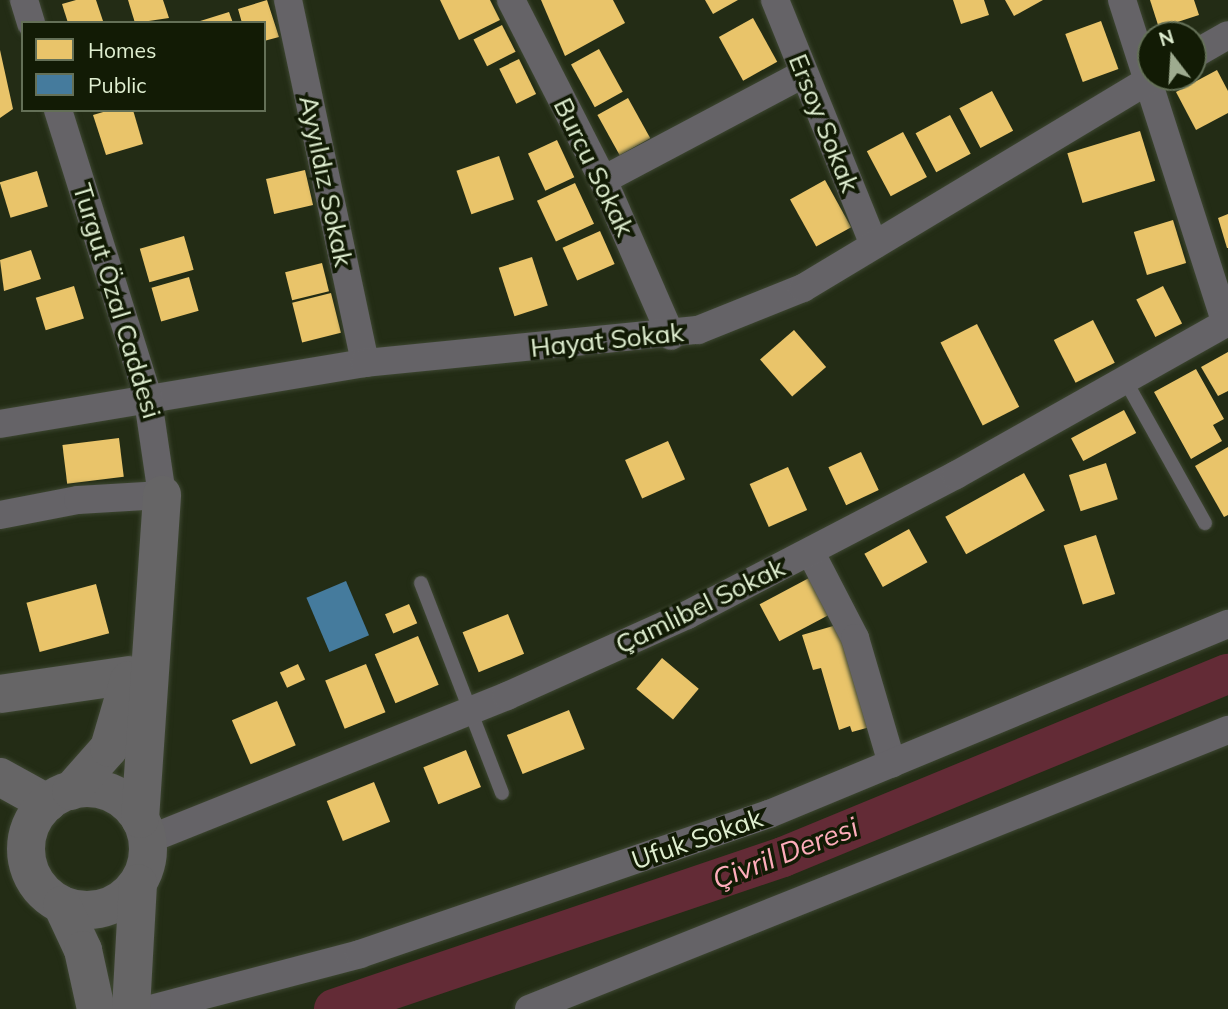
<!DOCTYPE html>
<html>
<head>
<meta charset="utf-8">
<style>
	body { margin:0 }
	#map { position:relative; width:1228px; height:1009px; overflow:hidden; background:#232c15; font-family:Mulish,sans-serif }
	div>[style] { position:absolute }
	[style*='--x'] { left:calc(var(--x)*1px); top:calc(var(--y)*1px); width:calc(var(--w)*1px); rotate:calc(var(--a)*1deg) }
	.homes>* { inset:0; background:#e9c46a; transform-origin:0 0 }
	.public>* { inset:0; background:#457b9d; transform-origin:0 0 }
	.river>* { height:40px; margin:-20px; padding:0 20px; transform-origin:20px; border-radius:20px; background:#632b36 }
	.roads { filter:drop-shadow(0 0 2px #3d4631) drop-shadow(0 0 2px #3d4631) }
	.lane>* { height:14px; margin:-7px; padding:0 7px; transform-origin:7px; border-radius:7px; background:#656367 }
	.street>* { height:28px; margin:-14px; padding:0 14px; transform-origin:14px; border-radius:14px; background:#656367 }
	.secondary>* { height:38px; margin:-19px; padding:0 19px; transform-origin:19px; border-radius:19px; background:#666566 }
	.secondary>.ring { margin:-19px; padding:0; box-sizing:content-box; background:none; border:38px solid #666566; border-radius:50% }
	span { translate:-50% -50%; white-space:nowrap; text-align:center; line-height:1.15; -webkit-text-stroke:7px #121b05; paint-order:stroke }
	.street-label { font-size:26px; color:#e0efd1 }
	.water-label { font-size:28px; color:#feadbb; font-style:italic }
	.legend { position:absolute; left:21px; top:21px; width:245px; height:91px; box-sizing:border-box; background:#121b05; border:2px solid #647057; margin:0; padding:9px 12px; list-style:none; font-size:21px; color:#e0efd1 }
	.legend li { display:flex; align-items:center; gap:14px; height:35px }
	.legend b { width:35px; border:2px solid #647057 }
	.north { position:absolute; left:1137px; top:21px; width:70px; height:70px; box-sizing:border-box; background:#121b05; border:2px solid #647057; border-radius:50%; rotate:343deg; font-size:19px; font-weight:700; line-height:28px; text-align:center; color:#e0efd1 }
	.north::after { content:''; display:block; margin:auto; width:24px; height:32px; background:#9eab8f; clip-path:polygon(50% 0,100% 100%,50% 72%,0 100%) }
</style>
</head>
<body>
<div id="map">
	<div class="homes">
		<div style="clip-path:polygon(76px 0,96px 0,103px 21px,68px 23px,62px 4px)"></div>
		<div style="clip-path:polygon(128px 0,163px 0,169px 18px,135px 23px)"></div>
		<div style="clip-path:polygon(267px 0,279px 37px,264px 41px,264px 23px,242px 23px,238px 9px)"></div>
		<div style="clip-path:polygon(440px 0,490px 0,500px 20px,459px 40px)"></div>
		<div style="clip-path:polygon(541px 0,613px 0,625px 23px,565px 56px)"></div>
		<div style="clip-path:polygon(705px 0,738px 0,713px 14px)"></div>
		<div style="clip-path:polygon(953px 0,984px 0,989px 15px,961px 24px)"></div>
		<div style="clip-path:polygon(1005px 0,1043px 0,1014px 16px)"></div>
		<div style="clip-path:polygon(1150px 0,1194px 0,1199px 15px,1159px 28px)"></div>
		<div style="clip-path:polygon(229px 12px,233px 23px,197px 23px,197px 22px)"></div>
		<div style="left:753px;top:18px;width:50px;height:39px;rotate:61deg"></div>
		<div style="left:1101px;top:21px;width:51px;height:38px;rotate:70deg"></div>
		<div style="left:502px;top:25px;width:30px;height:32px;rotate:63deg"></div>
		<div style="left:599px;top:49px;width:49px;height:32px;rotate:61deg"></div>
		<div style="clip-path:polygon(0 50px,13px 109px,0 118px)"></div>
		<div style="left:519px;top:59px;width:39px;height:22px;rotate:64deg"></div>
		<div style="clip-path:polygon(1217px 70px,1228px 91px,1228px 113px,1196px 130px,1176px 92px)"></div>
		<div style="left:992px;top:91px;width:45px;height:37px;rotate:62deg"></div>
		<div style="left:628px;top:98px;width:46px;height:35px;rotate:61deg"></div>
		<div style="clip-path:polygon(110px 110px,133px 110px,143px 144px,106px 155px,93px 115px)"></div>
		<div style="left:950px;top:115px;width:44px;height:39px;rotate:62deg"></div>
		<div style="left:1140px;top:131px;width:52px;height:76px;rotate:73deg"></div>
		<div style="left:903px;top:132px;width:51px;height:41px;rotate:62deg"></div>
		<div style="left:557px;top:140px;width:41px;height:32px;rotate:65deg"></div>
		<div style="left:499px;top:156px;width:46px;height:45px;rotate:71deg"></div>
		<div style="left:305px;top:170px;width:36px;height:40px;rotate:77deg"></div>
		<div style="left:37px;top:171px;width:37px;height:39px;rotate:73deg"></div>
		<div style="left:825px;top:180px;width:54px;height:40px;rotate:61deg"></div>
		<div style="left:575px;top:183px;width:45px;height:42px;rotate:65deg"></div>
		<div style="clip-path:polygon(1228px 214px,1228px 248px,1227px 248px,1218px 218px)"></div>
		<div style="left:1173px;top:220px;width:45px;height:41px;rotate:73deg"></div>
		<div style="left:600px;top:231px;width:36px;height:41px;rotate:66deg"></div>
		<div style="left:184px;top:236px;width:35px;height:46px;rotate:74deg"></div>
		<div style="clip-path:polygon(31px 250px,41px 279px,4px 291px,0 260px)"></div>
		<div style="left:532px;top:257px;width:51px;height:35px;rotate:72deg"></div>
		<div style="left:322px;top:263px;width:29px;height:38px;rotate:76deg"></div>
		<div style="left:189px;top:277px;width:35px;height:39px;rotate:74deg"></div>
		<div style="left:74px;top:286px;width:34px;height:40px;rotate:73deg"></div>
		<div style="left:1163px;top:286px;width:42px;height:30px;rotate:63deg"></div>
		<div style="left:331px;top:293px;width:41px;height:40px;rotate:76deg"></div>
		<div style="left:1093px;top:320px;width:48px;height:44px;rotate:63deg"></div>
		<div style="left:977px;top:324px;width:93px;height:41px;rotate:63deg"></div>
		<div style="left:794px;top:330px;width:49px;height:45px;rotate:49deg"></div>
		<div style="clip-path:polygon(1228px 352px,1228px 391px,1218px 396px,1201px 367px)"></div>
		<div style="clip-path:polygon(1196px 369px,1224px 419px,1213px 425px,1222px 441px,1191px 459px,1154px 392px)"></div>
		<div style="left:1124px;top:410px;width:26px;height:60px;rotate:62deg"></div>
		<div style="left:119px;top:438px;width:39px;height:57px;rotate:83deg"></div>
		<div style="left:668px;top:441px;width:42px;height:47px;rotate:66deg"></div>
		<div style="clip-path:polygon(1228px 447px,1228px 515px,1224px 517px,1195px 466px)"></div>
		<div style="left:861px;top:452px;width:42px;height:36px;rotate:65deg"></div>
		<div style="left:1106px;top:463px;width:38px;height:39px;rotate:72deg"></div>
		<div style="left:788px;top:467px;width:47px;height:42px;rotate:66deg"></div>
		<div style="left:1024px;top:473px;width:43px;height:90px;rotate:61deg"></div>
		<div style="left:909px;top:529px;width:38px;height:51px;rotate:61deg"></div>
		<div style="left:1096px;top:535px;width:62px;height:34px;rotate:72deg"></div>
		<div style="left:809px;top:578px;width:42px;height:56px;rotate:62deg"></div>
		<div style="left:96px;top:584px;width:51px;height:72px;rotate:75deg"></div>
		<div style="left:409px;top:604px;width:21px;height:26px;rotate:67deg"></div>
		<div style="left:508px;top:614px;width:43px;height:49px;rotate:68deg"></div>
		<div style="clip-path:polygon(840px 624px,870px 727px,852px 732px,850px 726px,839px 730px,821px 668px,813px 670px,802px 635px)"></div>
		<div style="left:418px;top:636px;width:53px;height:47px;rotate:67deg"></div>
		<div style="left:662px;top:658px;width:48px;height:40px;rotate:40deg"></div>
		<div style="left:298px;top:664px;width:17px;height:20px;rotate:65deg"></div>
		<div style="left:366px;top:664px;width:52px;height:44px;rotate:68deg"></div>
		<div style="left:277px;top:701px;width:48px;height:49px;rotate:67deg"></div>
		<div style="left:569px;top:710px;width:42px;height:67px;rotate:68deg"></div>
		<div style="left:466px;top:750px;width:40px;height:46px;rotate:68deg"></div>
		<div style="left:374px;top:782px;width:43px;height:51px;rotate:68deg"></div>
	</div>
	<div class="public">
		<div style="left:346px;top:581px;width:59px;height:43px;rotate:67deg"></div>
	</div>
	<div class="river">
		<div style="--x:334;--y:1009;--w:474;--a:-18.7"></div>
		<div style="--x:783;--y:857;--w:481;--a:-22.4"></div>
	</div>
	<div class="roads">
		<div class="lane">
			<div style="--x:1125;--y:380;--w:164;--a:60.8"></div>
			<div style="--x:421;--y:583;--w:225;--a:68.9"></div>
		</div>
		<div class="street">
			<div style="--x:24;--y:0;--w:24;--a:73"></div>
			<div style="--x:288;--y:0;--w:371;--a:78"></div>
			<div style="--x:511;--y:0;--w:202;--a:62.9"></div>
			<div style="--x:603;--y:180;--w:170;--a:66.4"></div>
			<div style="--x:775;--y:0;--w:264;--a:68"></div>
			<div style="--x:1122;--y:0;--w:340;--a:72.2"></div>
			<div style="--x:1193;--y:55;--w:40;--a:-29.7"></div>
			<div style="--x:603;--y:180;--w:226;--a:-27.9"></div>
			<div style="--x:0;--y:424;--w:370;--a:-9.5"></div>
			<div style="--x:365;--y:363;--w:335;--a:-5.7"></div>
			<div style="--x:698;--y:330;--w:113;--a:-21.8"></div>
			<div style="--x:803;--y:288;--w:410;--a:-31"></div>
			<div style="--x:0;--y:515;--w:79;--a:-10.9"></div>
			<div style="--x:78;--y:500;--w:84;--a:-3.4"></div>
			<div style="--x:162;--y:495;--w:102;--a:-98.4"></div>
			<div style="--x:147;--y:394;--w:298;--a:-107.4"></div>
			<div style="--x:811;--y:553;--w:96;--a:62.6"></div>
			<div style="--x:855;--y:638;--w:131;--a:73.6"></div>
			<div style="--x:147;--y:840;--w:388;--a:-21.8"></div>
			<div style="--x:507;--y:696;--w:197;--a:-24.2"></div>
			<div style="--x:687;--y:615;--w:303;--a:-27.5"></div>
			<div style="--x:956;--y:475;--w:312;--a:-29.4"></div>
			<div style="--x:151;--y:1009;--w:216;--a:-14.7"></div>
			<div style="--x:360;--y:954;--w:432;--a:-18.9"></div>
			<div style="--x:769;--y:814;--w:497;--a:-22.5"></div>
			<div style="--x:529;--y:1009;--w:753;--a:-21.76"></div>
		</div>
		<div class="secondary">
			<div style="--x:0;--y:694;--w:131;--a:-8.3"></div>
			<div style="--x:0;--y:777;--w:54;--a:29"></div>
			<div class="ring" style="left:26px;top:788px;width:84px;height:84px"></div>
			<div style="--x:71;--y:791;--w:57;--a:-48.5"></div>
			<div style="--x:109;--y:748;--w:71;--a:-73.6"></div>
			<div style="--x:140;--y:819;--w:325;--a:-86.1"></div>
			<div style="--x:62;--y:905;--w:50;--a:65"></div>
			<div style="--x:83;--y:950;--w:60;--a:77.6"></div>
			<div style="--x:131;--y:1009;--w:126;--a:-86.8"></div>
		</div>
	</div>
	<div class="street-label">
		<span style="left:824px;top:123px;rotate:68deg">Ersoy Sokak</span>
		<span style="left:594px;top:167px;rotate:64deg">Burcu Sokak</span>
		<span style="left:326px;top:181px;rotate:78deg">Ayyıldız Sokak</span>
		<span style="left:117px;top:301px;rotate:73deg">Turgut Özal Caddesi</span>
		<span style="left:607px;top:340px;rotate:-6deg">Hayat Sokak</span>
		<span style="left:700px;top:606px;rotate:-26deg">Çamlıbel Sokak</span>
		<span style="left:697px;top:839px;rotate:-19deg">Ufuk Sokak</span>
	</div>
	<div class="water-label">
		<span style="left:785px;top:853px;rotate:-21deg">Çivril Deresi</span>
	</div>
	<ul class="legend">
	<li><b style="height:19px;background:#e9c46a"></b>Homes</li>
	<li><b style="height:19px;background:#457b9d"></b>Public</li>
	</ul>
	<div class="north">N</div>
</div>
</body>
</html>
